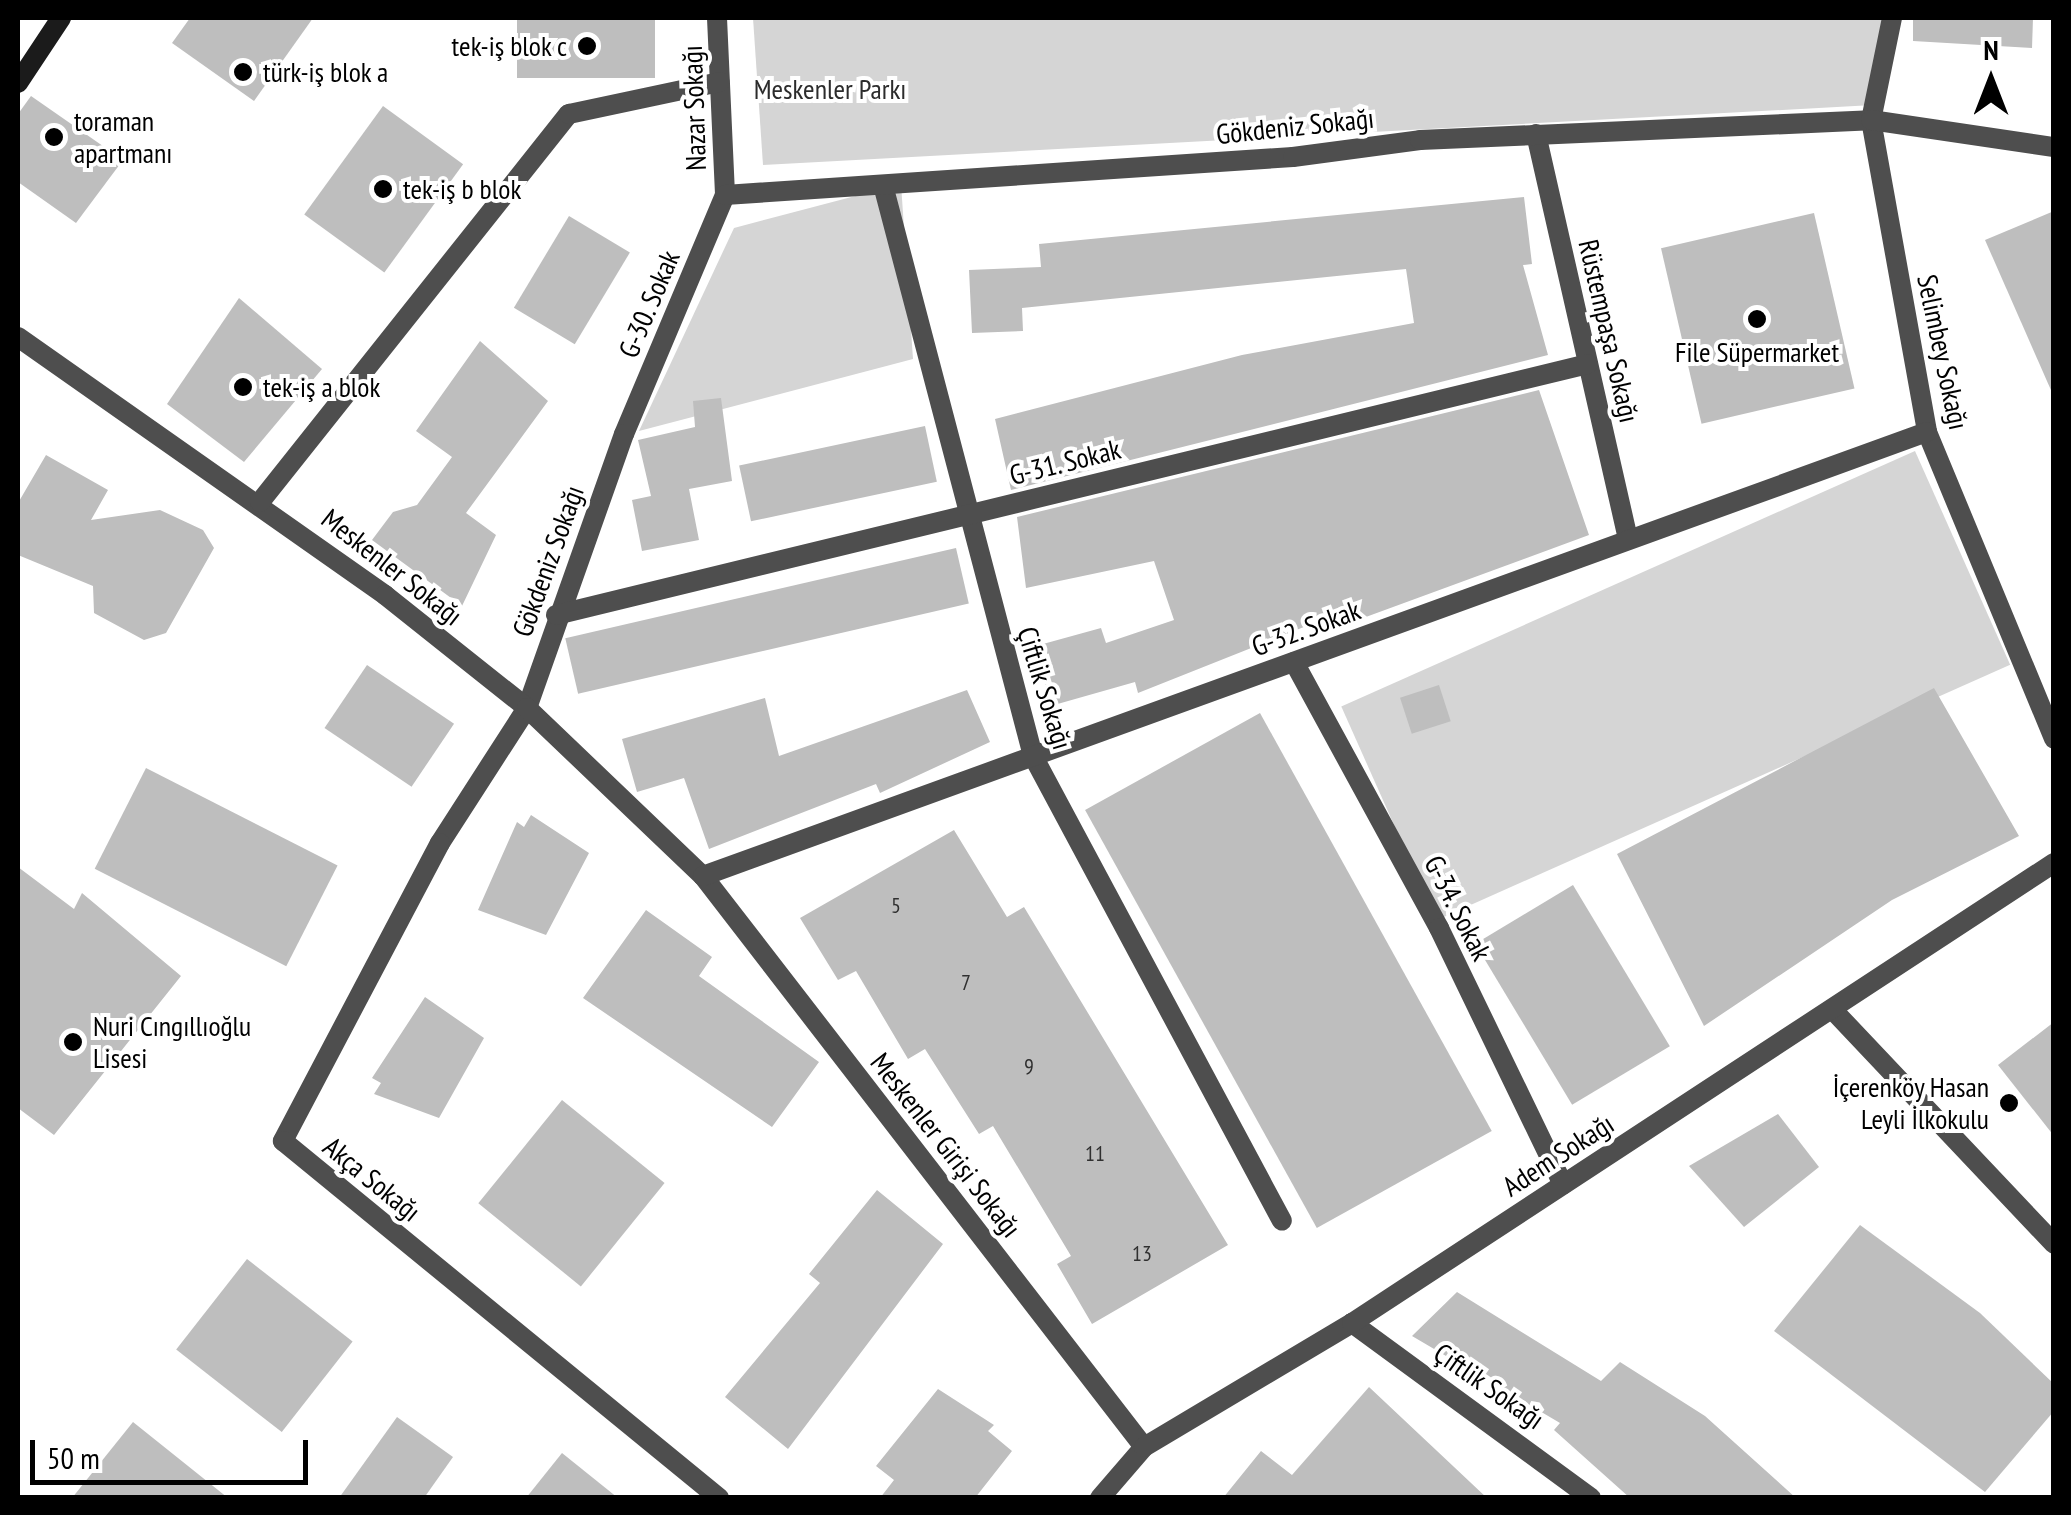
<!DOCTYPE html>
<html>
<head>
<meta charset="utf-8">
<style>
	body { margin:0 }
	#map { position:relative; width:2071px; height:1515px; overflow:hidden; background:#fff; font-family:"PT Sans Narrow",sans-serif }
	div>[style] { position:absolute }
	[style*='--x'] { left:calc(var(--x)*1px); top:calc(var(--y)*1px); width:calc(var(--w)*1px); rotate:calc(var(--a)*1deg) }
	.green>* { inset:0; background:#d5d5d5; transform-origin:0 0 }
	.building>* { inset:0; background:#bebebe; transform-origin:0 0 }
	.street>* { height:20px; margin:-10px; padding:0 10px; transform-origin:10px; border-radius:10px; background:#4e4e4e }
	.secondary>* { height:20px; margin:-10px; padding:0 10px; transform-origin:10px; border-radius:10px; background:#1b1b1b }
	.dots>* { width:28px; height:28px; translate:-50% -50%; box-sizing:border-box; border:5px solid #fff; border-radius:50% }
	span { translate:-50% -50%; white-space:nowrap; text-align:center; line-height:1.15; -webkit-text-stroke:8px #fff; paint-order:stroke }
	.number-label { font-size:22px; color:#303030 }
	.number-label span { -webkit-text-stroke-width:0 }
	.poi-label { font-size:28px; color:#000 }
	.right { translate:-100% -50%; text-align:right }
	.left { translate:0 -50%; text-align:left }
	.park-label { font-size:28px; color:#2c2c2c }
	.street-label { font-size:28px; color:#000 }
	.frame { position:absolute; inset:0; border:20px solid #000; pointer-events:none }
	.north { position:absolute; left:1941px; top:30px; width:100px; height:100px; -webkit-text-stroke:8px #fff; paint-order:stroke; rotate:0deg; font-size:28px; font-weight:700; line-height:40px; text-align:center; color:#000 }
	.north::after { content:''; display:block; margin:auto; width:35px; height:45px; background:#000; clip-path:polygon(50% 0,100% 100%,50% 72%,0 100%) }
	.scale { position:absolute; left:30px; top:1440px; width:278px; height:45px; box-sizing:border-box; border:5px solid #000; border-top:0; padding-left:12px; font-size:30px; line-height:35px; white-space:nowrap; color:#000; -webkit-text-stroke:8px #fff; paint-order:stroke }
</style>
</head>
<body>
<div id="map">
	<div class="green">
		<div style="clip-path:polygon(753px 18px,1883px 18px,1873px 105px,763px 165px)"></div>
		<div style="clip-path:polygon(901px 184px,913px 359px,639px 431px,734px 228px)"></div>
		<div style="left:1915px;top:451px;width:234px;height:628px;rotate:66deg"></div>
	</div>
	<div class="building">
		<div style="clip-path:polygon(190px 18px,313px 18px,254px 101px,172px 43px)"></div>
		<div style="left:517px;top:18px;width:138px;height:60px"></div>
		<div style="clip-path:polygon(1913px 18px,2033px 18px,2032px 48px,1913px 41px)"></div>
		<div style="clip-path:polygon(31px 96px,123px 160px,76px 223px,18px 182px,18px 114px)"></div>
		<div style="left:383px;top:106px;width:99px;height:134px;rotate:36deg"></div>
		<div style="clip-path:polygon(1524px 197px,1532px 264px,1523px 265px,1548px 355px,1011px 490px,995px 419px,1242px 355px,1414px 323px,1406px 269px,1022px 308px,1023px 331px,972px 333px,969px 270px,1041px 267px,1039px 244px)"></div>
		<div style="clip-path:polygon(2054px 211px,2054px 397px,1985px 240px)"></div>
		<div style="left:1814px;top:213px;width:180px;height:157px;rotate:77deg"></div>
		<div style="left:569px;top:216px;width:71px;height:107px;rotate:31deg"></div>
		<div style="clip-path:polygon(239px 298px,322px 369px,244px 462px,167px 404px)"></div>
		<div style="clip-path:polygon(480px 341px,548px 401px,466px 513px,496px 535px,462px 606px,372px 540px,393px 512px,417px 505px,452px 457px,416px 431px)"></div>
		<div style="clip-path:polygon(1539px 390px,1589px 535px,1344px 625px,1339px 613px,1138px 693px,1135px 682px,1047px 707px,1043px 644px,1101px 628px,1106px 643px,1174px 620px,1154px 561px,1026px 588px,1017px 517px)"></div>
		<div style="clip-path:polygon(721px 398px,732px 481px,689px 489px,699px 540px,642px 551px,632px 500px,651px 496px,638px 440px,695px 427px,693px 401px)"></div>
		<div style="left:925px;top:426px;width:57px;height:190px;rotate:78deg"></div>
		<div style="clip-path:polygon(46px 455px,108px 490px,91px 520px,160px 510px,203px 530px,214px 548px,166px 633px,144px 640px,94px 613px,93px 586px,18px 555px,18px 503px)"></div>
		<div style="left:956px;top:548px;width:57px;height:401px;rotate:77deg"></div>
		<div style="left:367px;top:665px;width:105px;height:76px;rotate:34deg"></div>
		<div style="left:1439px;top:685px;width:38px;height:41px;rotate:72deg"></div>
		<div style="clip-path:polygon(1934px 688px,2019px 836px,1892px 900px,1704px 1026px,1617px 854px)"></div>
		<div style="clip-path:polygon(967px 690px,990px 742px,880px 793px,876px 784px,709px 849px,684px 778px,637px 792px,622px 739px,765px 698px,779px 756px)"></div>
		<div style="left:1260px;top:713px;width:478px;height:200px;rotate:61deg"></div>
		<div style="left:146px;top:768px;width:215px;height:113px;rotate:27deg"></div>
		<div style="clip-path:polygon(531px 815px,589px 853px,546px 935px,478px 910px,517px 822px,524px 827px)"></div>
		<div style="clip-path:polygon(954px 830px,1007px 917px,1024px 907px,1228px 1245px,1092px 1324px,1057px 1264px,1071px 1256px,993px 1126px,979px 1134px,925px 1049px,908px 1059px,856px 971px,838px 980px,800px 918px)"></div>
		<div style="clip-path:polygon(18px 867px,74px 909px,82px 893px,181px 976px,54px 1135px,18px 1108px)"></div>
		<div style="left:1573px;top:885px;width:188px;height:114px;rotate:59deg"></div>
		<div style="clip-path:polygon(646px 910px,712px 957px,699px 976px,819px 1062px,772px 1127px,583px 998px)"></div>
		<div style="clip-path:polygon(425px 997px,484px 1038px,439px 1118px,374px 1094px,381px 1083px,372px 1078px)"></div>
		<div style="clip-path:polygon(2054px 1022px,2054px 1136px,1998px 1065px)"></div>
		<div style="left:562px;top:1100px;width:132px;height:133px;rotate:39deg"></div>
		<div style="clip-path:polygon(1778px 1114px,1819px 1167px,1744px 1227px,1689px 1166px)"></div>
		<div style="clip-path:polygon(877px 1190px,943px 1244px,788px 1449px,725px 1397px,820px 1283px,809px 1274px)"></div>
		<div style="clip-path:polygon(1860px 1225px,1980px 1313px,2054px 1384px,2054px 1411px,1985px 1492px,1774px 1331px)"></div>
		<div style="left:247px;top:1259px;width:134px;height:115px;rotate:38deg"></div>
		<div style="clip-path:polygon(1457px 1292px,1601px 1381px,1620px 1362px,1705px 1416px,1796px 1498px,1630px 1498px,1554px 1430px,1560px 1423px,1412px 1336px)"></div>
		<div style="clip-path:polygon(1369px 1387px,1487px 1498px,1223px 1498px,1261px 1451px,1292px 1475px)"></div>
		<div style="clip-path:polygon(938px 1389px,994px 1425px,988px 1431px,1012px 1451px,975px 1498px,880px 1498px,894px 1480px,876px 1466px)"></div>
		<div style="clip-path:polygon(397px 1417px,453px 1457px,424px 1498px,339px 1498px)"></div>
		<div style="clip-path:polygon(133px 1422px,228px 1498px,72px 1498px)"></div>
		<div style="clip-path:polygon(562px 1453px,618px 1498px,526px 1498px)"></div>
	</div>
	<div class="street">
		<div style="--x:717;--y:18;--w:177;--a:87.4"></div>
		<div style="--x:725;--y:195;--w:259;--a:112.9"></div>
		<div style="--x:624;--y:434;--w:291;--a:109.5"></div>
		<div style="--x:527;--y:708;--w:161;--a:122.8"></div>
		<div style="--x:440;--y:843;--w:337;--a:117.8"></div>
		<div style="--x:283;--y:1141;--w:564;--a:39.31"></div>
		<div style="--x:1892;--y:18;--w:104;--a:101.6"></div>
		<div style="--x:1871;--y:120;--w:317;--a:79.8"></div>
		<div style="--x:1927;--y:432;--w:332;--a:67.5"></div>
		<div style="--x:1536;--y:134;--w:416;--a:77.2"></div>
		<div style="--x:883;--y:185;--w:590;--a:75.28"></div>
		<div style="--x:1033;--y:756;--w:527;--a:61.83"></div>
		<div style="--x:725;--y:195;--w:569;--a:-3.83"></div>
		<div style="--x:1293;--y:157;--w:128;--a:-7.6"></div>
		<div style="--x:1420;--y:140;--w:451;--a:-2.5"></div>
		<div style="--x:1871;--y:120;--w:185;--a:8.4"></div>
		<div style="--x:18;--y:337;--w:449;--a:35.1"></div>
		<div style="--x:385;--y:595;--w:181;--a:38.5"></div>
		<div style="--x:527;--y:708;--w:243;--a:43.7"></div>
		<div style="--x:703;--y:876;--w:721;--a:52.32"></div>
		<div style="--x:260;--y:502;--w:496;--a:-51.5"></div>
		<div style="--x:569;--y:114;--w:154;--a:-12"></div>
		<div style="--x:556;--y:615;--w:1062;--a:-13.67"></div>
		<div style="--x:1294;--y:662;--w:303;--a:61.4"></div>
		<div style="--x:1439;--y:928;--w:285;--a:64.2"></div>
		<div style="--x:703;--y:876;--w:1302;--a:-19.94"></div>
		<div style="--x:1832;--y:1009;--w:323;--a:46.6"></div>
		<div style="--x:1352;--y:1323;--w:296;--a:36.2"></div>
		<div style="--x:1100;--y:1498;--w:67;--a:-49.2"></div>
		<div style="--x:1144;--y:1447;--w:242;--a:-30.8"></div>
		<div style="--x:1352;--y:1323;--w:839;--a:-33.24"></div>
	</div>
	<div class="secondary">
		<div style="--x:18;--y:83;--w:78;--a:-56.5"></div>
	</div>
	<div class="dots">
		<div style="left:587px;top:46px;background:#000"></div>
		<div style="left:243px;top:72px;background:#000"></div>
		<div style="left:54px;top:137px;background:#000"></div>
		<div style="left:383px;top:189px;background:#000"></div>
		<div style="left:1757px;top:319px;background:#000"></div>
		<div style="left:243px;top:387px;background:#000"></div>
		<div style="left:73px;top:1042px;background:#000"></div>
		<div style="left:2009px;top:1103px;background:#000"></div>
	</div>
	<div class="number-label">
		<span style="left:896px;top:906px">5</span>
		<span style="left:966px;top:983px">7</span>
		<span style="left:1029px;top:1067px">9</span>
		<span style="left:1095px;top:1154px">11</span>
		<span style="left:1142px;top:1254px">13</span>
	</div>
	<div class="poi-label">
		<span class="right" style="left:567px;top:46px">tek-iş blok c</span>
		<span class="left" style="left:263px;top:72px">türk-iş blok a</span>
		<span class="left" style="left:74px;top:137px">toraman<br>apartmanı</span>
		<span class="left" style="left:403px;top:189px">tek-iş b blok</span>
		<span style="left:1757px;top:352px">File Süpermarket</span>
		<span class="left" style="left:263px;top:387px">tek-iş a blok</span>
		<span class="left" style="left:93px;top:1042px">Nuri Cıngıllıoğlu<br>Lisesi</span>
		<span class="right" style="left:1989px;top:1103px">İçerenköy Hasan<br>Leyli İlkokulu</span>
	</div>
	<div class="park-label">
		<span style="left:830px;top:89px">Meskenler Parkı</span>
	</div>
	<div class="street-label">
		<span style="left:694px;top:108px;rotate:-92deg">Nazar Sokağı</span>
		<span style="left:1295px;top:126px;rotate:-6deg">Gökdeniz Sokağı</span>
		<span style="left:649px;top:304px;rotate:-67deg">G-30. Sokak</span>
		<span style="left:1609px;top:331px;rotate:77deg">Rüstempaşa Sokağı</span>
		<span style="left:1943px;top:352px;rotate:78deg">Selimbey Sokağı</span>
		<span style="left:1065px;top:462px;rotate:-14deg">G-31. Sokak</span>
		<span style="left:548px;top:561px;rotate:-70deg">Gökdeniz Sokağı</span>
		<span style="left:392px;top:567px;rotate:38deg">Meskenler Sokağı</span>
		<span style="left:1306px;top:628px;rotate:-20deg">G-32. Sokak</span>
		<span style="left:1045px;top:688px;rotate:73deg">Çiftlik Sokağı</span>
		<span style="left:1458px;top:908px;rotate:63deg">G-34. Sokak</span>
		<span style="left:946px;top:1145px;rotate:52deg">Meskenler Girişi Sokağı</span>
		<span style="left:1558px;top:1155px;rotate:-33deg">Adem Sokağı</span>
		<span style="left:372px;top:1179px;rotate:39deg">Akça Sokağı</span>
		<span style="left:1489px;top:1386px;rotate:35deg">Çiftlik Sokağı</span>
	</div>
	<div class="frame"></div>
	<div class="north">N</div>
	<div class="scale">50 m</div>
</div>
</body>
</html>
